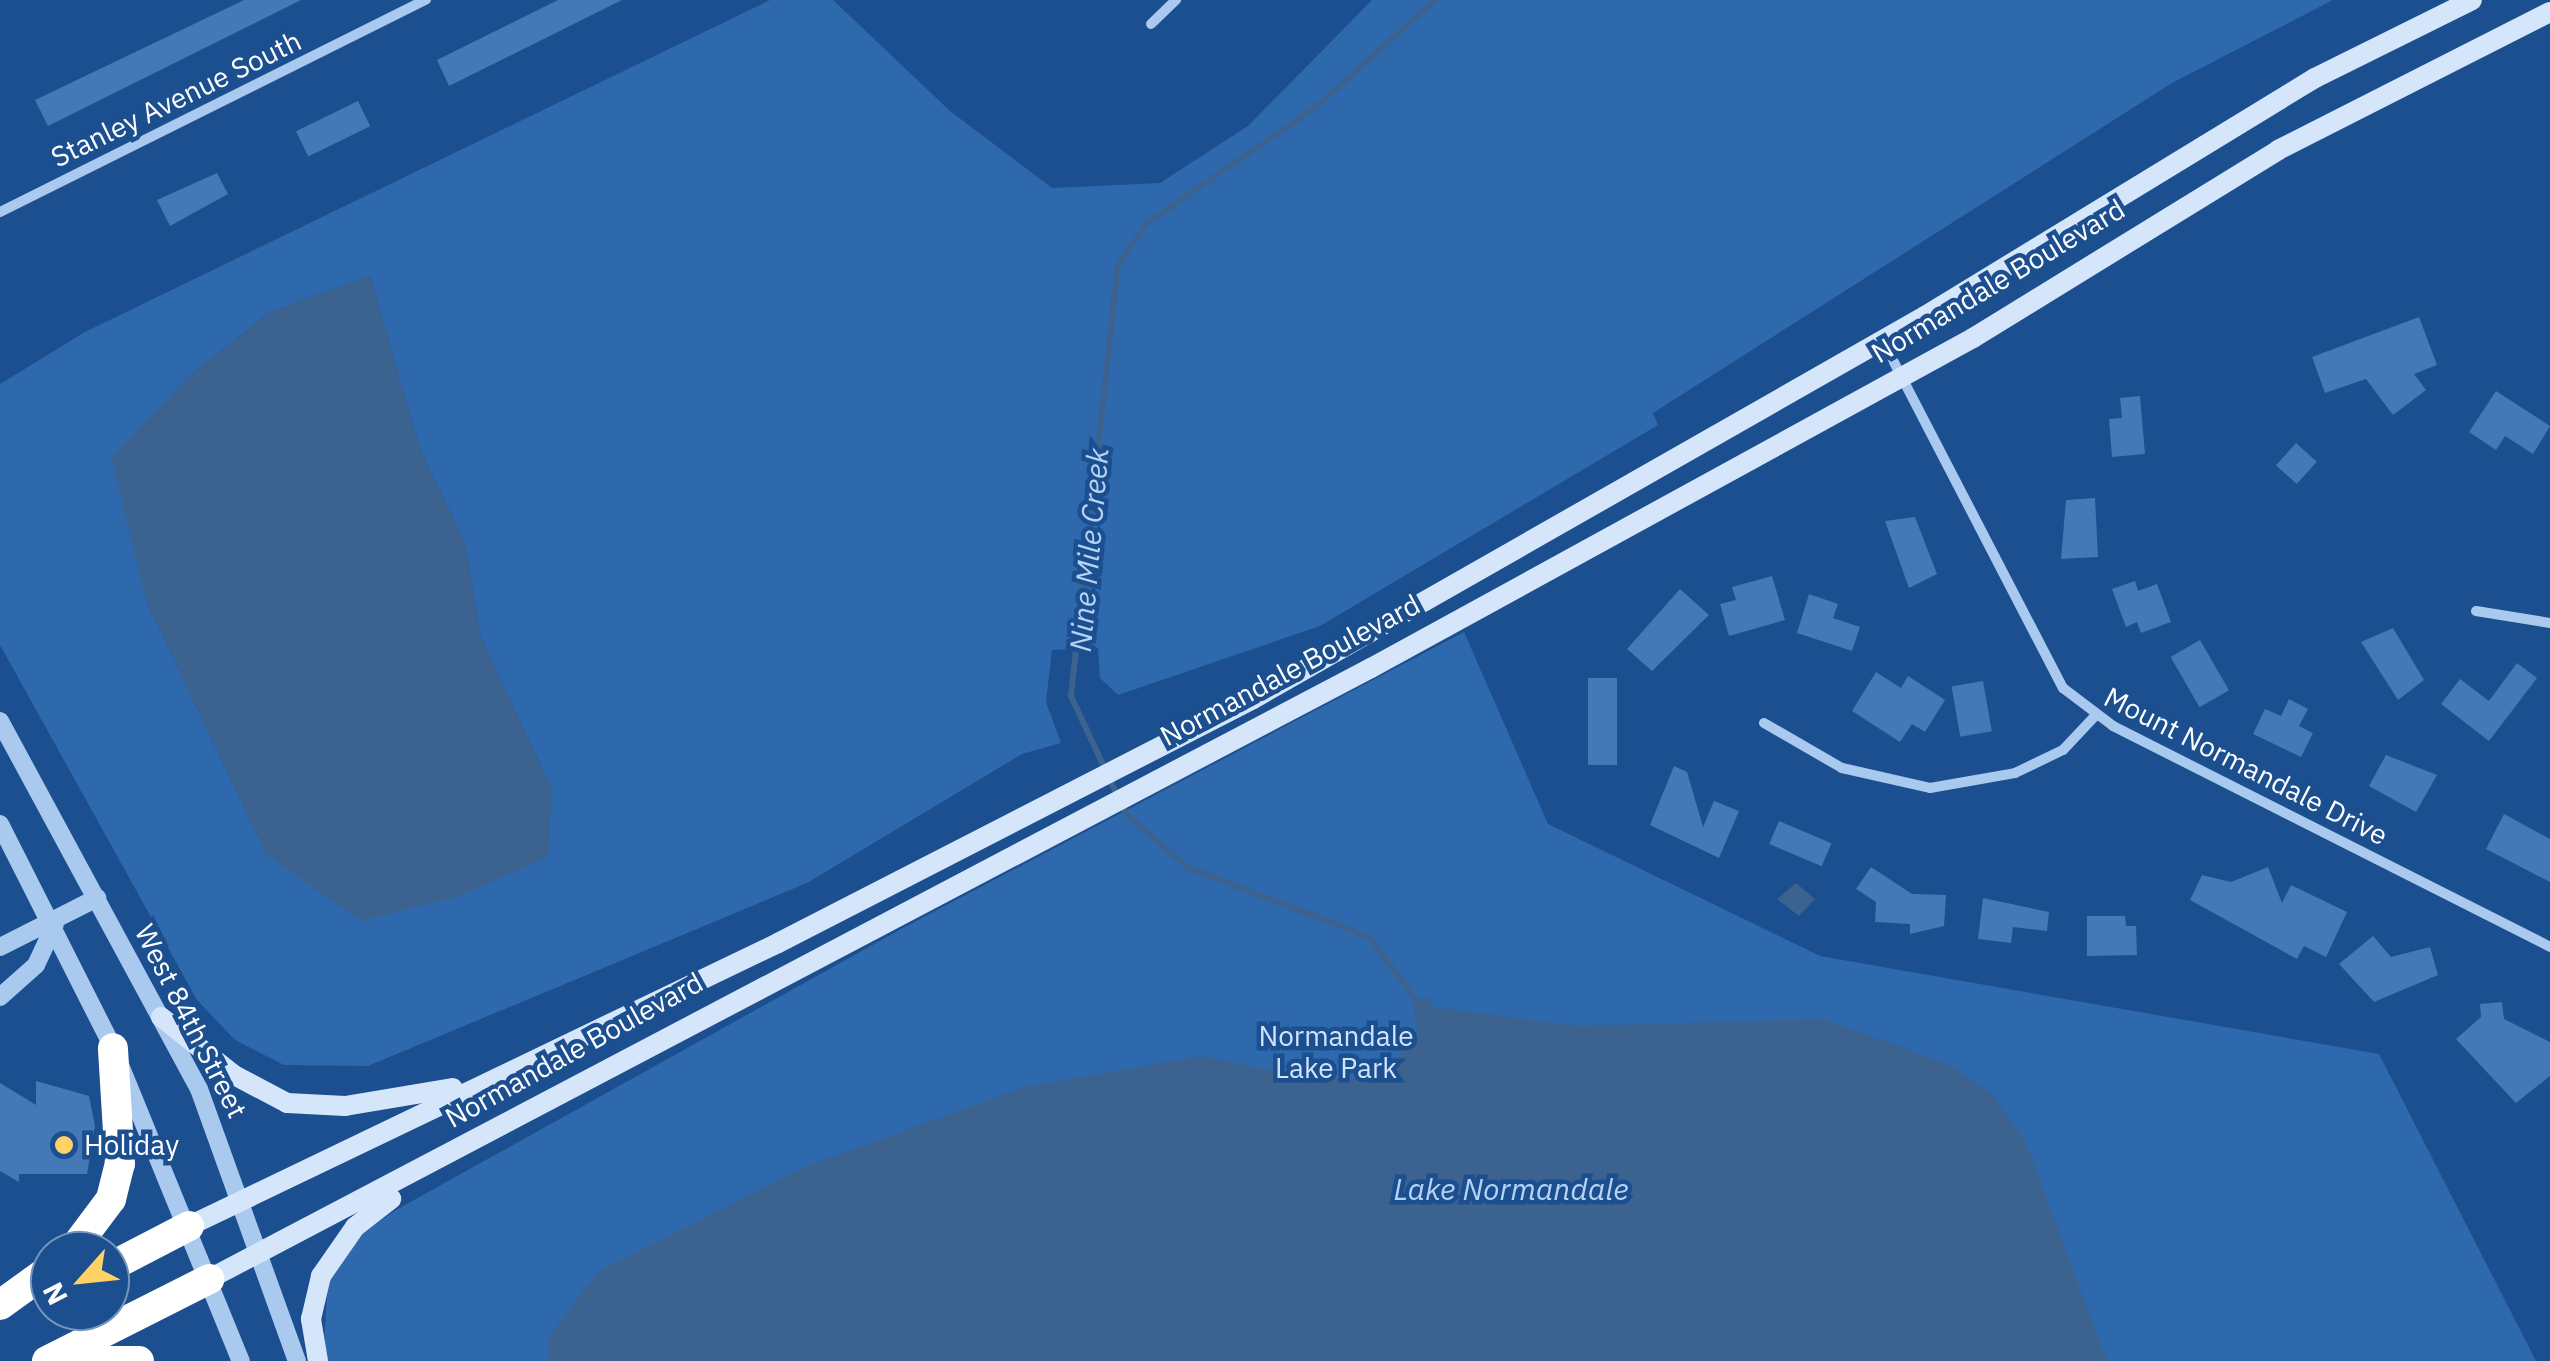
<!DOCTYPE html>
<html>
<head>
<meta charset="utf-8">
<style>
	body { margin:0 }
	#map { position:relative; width:2550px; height:1361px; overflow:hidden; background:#1b4f8f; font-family:"IBM Plex Sans",sans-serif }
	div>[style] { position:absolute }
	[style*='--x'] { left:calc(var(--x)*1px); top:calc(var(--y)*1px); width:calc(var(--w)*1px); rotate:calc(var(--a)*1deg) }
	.green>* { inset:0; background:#2e69ad }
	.water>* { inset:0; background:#3c6290 }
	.stream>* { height:6px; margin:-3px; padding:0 3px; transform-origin:3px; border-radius:3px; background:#3c6290 }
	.building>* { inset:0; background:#4478b7; transform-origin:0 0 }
	.minor>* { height:10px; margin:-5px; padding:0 5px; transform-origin:5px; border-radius:5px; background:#a9c9ee }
	.tertiary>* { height:18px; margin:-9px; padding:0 9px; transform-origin:9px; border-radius:9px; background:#a9c9ee }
	.secondary>* { height:20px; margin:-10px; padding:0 10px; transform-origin:10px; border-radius:10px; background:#d6e6fa }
	.motorway>* { height:30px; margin:-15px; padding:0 15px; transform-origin:15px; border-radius:15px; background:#fff }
	.dots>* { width:28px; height:28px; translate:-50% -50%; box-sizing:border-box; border:5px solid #1b4f8f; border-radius:50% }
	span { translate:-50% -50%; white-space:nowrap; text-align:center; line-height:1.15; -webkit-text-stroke:9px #1b4f8f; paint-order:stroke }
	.street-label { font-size:28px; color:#fff }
	.park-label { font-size:28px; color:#cfe3fa }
	.poi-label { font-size:28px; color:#fff }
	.left { translate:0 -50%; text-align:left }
	.water-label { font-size:30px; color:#b5d3f5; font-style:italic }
	.north { position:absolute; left:30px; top:1231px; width:100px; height:100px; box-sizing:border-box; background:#1b4f8f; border:2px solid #7695bc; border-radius:50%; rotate:243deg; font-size:28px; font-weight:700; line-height:40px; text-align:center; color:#fff }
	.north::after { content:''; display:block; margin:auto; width:35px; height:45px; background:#ffd166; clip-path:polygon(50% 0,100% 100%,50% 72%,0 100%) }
</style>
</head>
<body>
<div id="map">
	<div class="green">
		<div style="clip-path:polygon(evenodd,770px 0,833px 0,950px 111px,1052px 188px,1160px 183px,1248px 126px,1372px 0,2333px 0,2172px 83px,1653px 413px,1658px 425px,1320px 626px,1118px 695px,1100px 678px,1098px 648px,1052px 650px,1046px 702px,1061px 743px,1022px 754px,807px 883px,368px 1066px,284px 1065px,235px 1040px,197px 1000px,0 645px,0 384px,85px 332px,770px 0,370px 276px,420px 449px,465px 544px,481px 638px,552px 790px,267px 855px,147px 603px,188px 377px,270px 312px,370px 276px)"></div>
		<div style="clip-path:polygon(1464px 632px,1548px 824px,1820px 956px,2379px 1054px,2536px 1361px,323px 1361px,328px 1281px,364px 1232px,396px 1210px,903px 928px)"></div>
	</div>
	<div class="water">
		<div style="clip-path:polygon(370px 276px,420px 449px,465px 544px,481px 638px,552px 790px,548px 857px,459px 896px,361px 921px,267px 855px,147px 603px,111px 458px,188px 377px,270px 312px)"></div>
		<div style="clip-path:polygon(1796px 883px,1815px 899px,1799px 916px,1777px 899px)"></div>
		<div style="clip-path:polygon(1428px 996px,1434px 1007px,1576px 1026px,1823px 1019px,1951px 1065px,1992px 1094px,2025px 1140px,2107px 1361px,548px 1361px,549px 1336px,598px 1272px,802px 1168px,1024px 1087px,1202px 1056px,1305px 1077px,1378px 1079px,1409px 1045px,1418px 1029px,1412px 1005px)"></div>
	</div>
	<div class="stream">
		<div style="--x:1421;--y:1006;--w:86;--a:-127"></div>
		<div style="--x:1369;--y:937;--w:195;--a:-159"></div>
		<div style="--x:1187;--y:867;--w:81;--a:-139"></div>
		<div style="--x:1126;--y:814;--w:130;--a:-115"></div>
		<div style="--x:1071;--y:696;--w:433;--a:-83.8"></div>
		<div style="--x:1118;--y:266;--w:52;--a:-56"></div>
		<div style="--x:1147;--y:223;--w:206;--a:-34.5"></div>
		<div style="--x:1317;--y:106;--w:159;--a:-41.9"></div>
	</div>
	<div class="building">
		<div style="clip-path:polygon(244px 0,301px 0,48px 126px,35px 100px)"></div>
		<div style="clip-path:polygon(558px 0,622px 0,449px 86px,437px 60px)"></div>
		<div style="left:358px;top:101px;width:28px;height:69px;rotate:64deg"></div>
		<div style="clip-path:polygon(217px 173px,228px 194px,170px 226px,157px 200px)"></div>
		<div style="clip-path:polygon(2419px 317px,2437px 365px,2414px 374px,2426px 390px,2393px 415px,2366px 379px,2325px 393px,2312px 357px)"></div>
		<div style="clip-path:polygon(2496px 391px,2550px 426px,2533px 454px,2505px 436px,2496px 450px,2469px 432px)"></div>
		<div style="clip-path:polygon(2140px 396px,2145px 454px,2112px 457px,2109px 419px,2122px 418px,2120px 398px)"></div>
		<div style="left:2296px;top:443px;width:28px;height:30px;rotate:42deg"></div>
		<div style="clip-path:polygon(2095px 498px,2098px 557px,2061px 559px,2066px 500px)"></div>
		<div style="clip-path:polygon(1915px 517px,1937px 574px,1909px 588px,1885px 521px)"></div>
		<div style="clip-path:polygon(1772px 576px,1785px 620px,1729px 636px,1720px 604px,1736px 600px,1732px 587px)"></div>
		<div style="clip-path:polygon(2135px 581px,2138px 591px,2157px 584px,2171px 622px,2141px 633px,2137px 622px,2126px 627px,2112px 589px)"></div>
		<div style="clip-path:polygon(1680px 589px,1709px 615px,1652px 671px,1627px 649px)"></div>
		<div style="clip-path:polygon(1809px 594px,1838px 604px,1833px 618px,1860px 627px,1852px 651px,1797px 633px)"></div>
		<div style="clip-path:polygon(2393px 628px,2424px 680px,2398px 700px,2361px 642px)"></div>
		<div style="left:2200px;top:640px;width:58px;height:34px;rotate:60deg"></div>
		<div style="clip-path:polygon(2517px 663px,2537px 678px,2489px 741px,2441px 704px,2460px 679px,2489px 701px)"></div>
		<div style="clip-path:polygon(1876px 672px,1901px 688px,1908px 676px,1945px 700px,1925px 732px,1912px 724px,1900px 742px,1852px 711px)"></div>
		<div style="left:1588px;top:678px;width:29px;height:87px"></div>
		<div style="left:1983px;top:681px;width:51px;height:32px;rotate:80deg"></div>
		<div style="clip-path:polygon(2289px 699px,2308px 709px,2299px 726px,2313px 733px,2301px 757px,2253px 734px,2265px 709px,2281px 716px)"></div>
		<div style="clip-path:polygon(2386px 755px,2437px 775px,2416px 812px,2369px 786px)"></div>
		<div style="clip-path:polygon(1674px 766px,1687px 772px,1703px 827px,1714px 801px,1739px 811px,1719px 858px,1650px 825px)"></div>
		<div style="clip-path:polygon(2504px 814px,2550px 839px,2550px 882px,2486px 849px)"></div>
		<div style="left:1779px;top:821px;width:57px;height:25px;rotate:23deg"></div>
		<div style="clip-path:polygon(1871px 867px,1912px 894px,1946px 895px,1944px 926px,1910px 934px,1910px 924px,1875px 922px,1876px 902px,1856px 889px)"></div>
		<div style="clip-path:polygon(2268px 867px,2282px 903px,2291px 885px,2347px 912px,2326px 957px,2304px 946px,2297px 959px,2190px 900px,2202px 875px,2231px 882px)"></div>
		<div style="clip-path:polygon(1983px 898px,2049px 912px,2047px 931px,2013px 927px,2011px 943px,1978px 939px)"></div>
		<div style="clip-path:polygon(2087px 916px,2125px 916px,2126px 926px,2136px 926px,2137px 955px,2087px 956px)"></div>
		<div style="clip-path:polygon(2373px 936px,2391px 957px,2430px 947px,2438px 975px,2374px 1002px,2339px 964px)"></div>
		<div style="clip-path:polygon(2502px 1002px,2504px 1019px,2550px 1042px,2550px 1076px,2516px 1103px,2456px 1039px,2481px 1017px,2480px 1004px)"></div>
		<div style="clip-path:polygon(36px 1081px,89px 1096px,95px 1126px,87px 1174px,19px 1174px,19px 1182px,0 1171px,0 1083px,36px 1105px)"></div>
	</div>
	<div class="minor">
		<div style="--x:1151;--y:24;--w:35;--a:-44"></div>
		<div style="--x:0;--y:212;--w:476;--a:-26.5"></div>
		<div style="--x:1883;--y:341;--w:391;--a:62.6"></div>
		<div style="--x:2063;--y:688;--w:63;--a:37.2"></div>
		<div style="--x:2113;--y:726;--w:490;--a:26.8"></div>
		<div style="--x:2476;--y:611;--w:75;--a:9.2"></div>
		<div style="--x:1764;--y:723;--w:90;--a:30"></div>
		<div style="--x:1842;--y:768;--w:90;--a:12.8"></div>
		<div style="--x:1930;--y:788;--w:86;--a:-10"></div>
		<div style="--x:2015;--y:773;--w:53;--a:-25.6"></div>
		<div style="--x:2063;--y:750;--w:47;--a:-46.7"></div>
	</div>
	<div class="tertiary">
		<div style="--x:0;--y:721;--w:418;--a:61.6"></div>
		<div style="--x:199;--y:1089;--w:289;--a:70.2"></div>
		<div style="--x:0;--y:824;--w:251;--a:63.2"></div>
		<div style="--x:113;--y:1048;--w:338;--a:67.8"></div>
		<div style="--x:0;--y:947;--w:109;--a:-26.8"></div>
		<div style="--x:0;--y:997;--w:48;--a:-41.6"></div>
		<div style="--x:36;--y:965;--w:45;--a:-65.1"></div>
	</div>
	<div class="secondary">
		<div style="--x:161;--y:1017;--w:93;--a:38.5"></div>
		<div style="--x:234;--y:1075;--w:60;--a:27.8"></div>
		<div style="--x:287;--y:1103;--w:58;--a:3"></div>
		<div style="--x:345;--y:1106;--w:109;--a:-9.5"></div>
		<div style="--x:189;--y:1226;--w:653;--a:-25.66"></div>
		<div style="--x:778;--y:943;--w:534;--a:-27.19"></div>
		<div style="--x:1253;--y:699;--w:773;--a:-29.68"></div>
		<div style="--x:1925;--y:316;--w:457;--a:-31.4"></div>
		<div style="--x:2315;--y:78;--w:175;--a:-26.4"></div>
		<div style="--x:209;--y:1279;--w:1313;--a:-27.74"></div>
		<div style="--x:1371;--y:668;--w:687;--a:-28.73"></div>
		<div style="--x:1973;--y:338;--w:358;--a:-31.6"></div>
		<div style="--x:2278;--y:150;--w:305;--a:-26.9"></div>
		<div style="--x:318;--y:1361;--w:43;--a:-99.5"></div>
		<div style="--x:311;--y:1319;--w:44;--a:-76.9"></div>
		<div style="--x:321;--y:1276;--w:60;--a:-55.2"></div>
		<div style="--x:355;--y:1227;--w:46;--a:-37.9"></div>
	</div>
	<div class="motorway">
		<div style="--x:72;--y:1251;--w:65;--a:-53.1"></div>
		<div style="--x:111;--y:1199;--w:36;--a:-76"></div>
		<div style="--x:120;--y:1164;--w:116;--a:-93.5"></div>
		<div style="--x:110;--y:1267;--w:89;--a:-27.4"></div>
		<div style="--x:0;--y:1305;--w:62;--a:-35.8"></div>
		<div style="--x:47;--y:1361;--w:182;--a:-26.8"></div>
		<div style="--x:93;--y:1361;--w:46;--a:0"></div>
	</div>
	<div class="dots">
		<div style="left:64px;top:1145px;background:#ffd166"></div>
	</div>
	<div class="street-label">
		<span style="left:176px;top:99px;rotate:-26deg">Stanley Avenue South</span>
		<span style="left:1998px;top:281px;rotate:-31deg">Normandale Boulevard</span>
		<span style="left:1290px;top:670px;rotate:-28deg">Normandale Boulevard</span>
		<span style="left:2246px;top:766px;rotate:27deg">Mount Normandale Drive</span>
		<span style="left:191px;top:1021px;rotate:63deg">West 84th Street</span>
		<span style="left:574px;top:1050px;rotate:-29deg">Normandale Boulevard</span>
	</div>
	<div class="park-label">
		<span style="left:1336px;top:1052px">Normandale<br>Lake Park</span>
	</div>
	<div class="poi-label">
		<span class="left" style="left:84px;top:1145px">Holiday</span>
	</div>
	<div class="water-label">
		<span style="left:1089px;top:550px;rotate:-85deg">Nine Mile Creek</span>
		<span style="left:1511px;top:1189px">Lake Normandale</span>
	</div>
	<div class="north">N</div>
</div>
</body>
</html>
